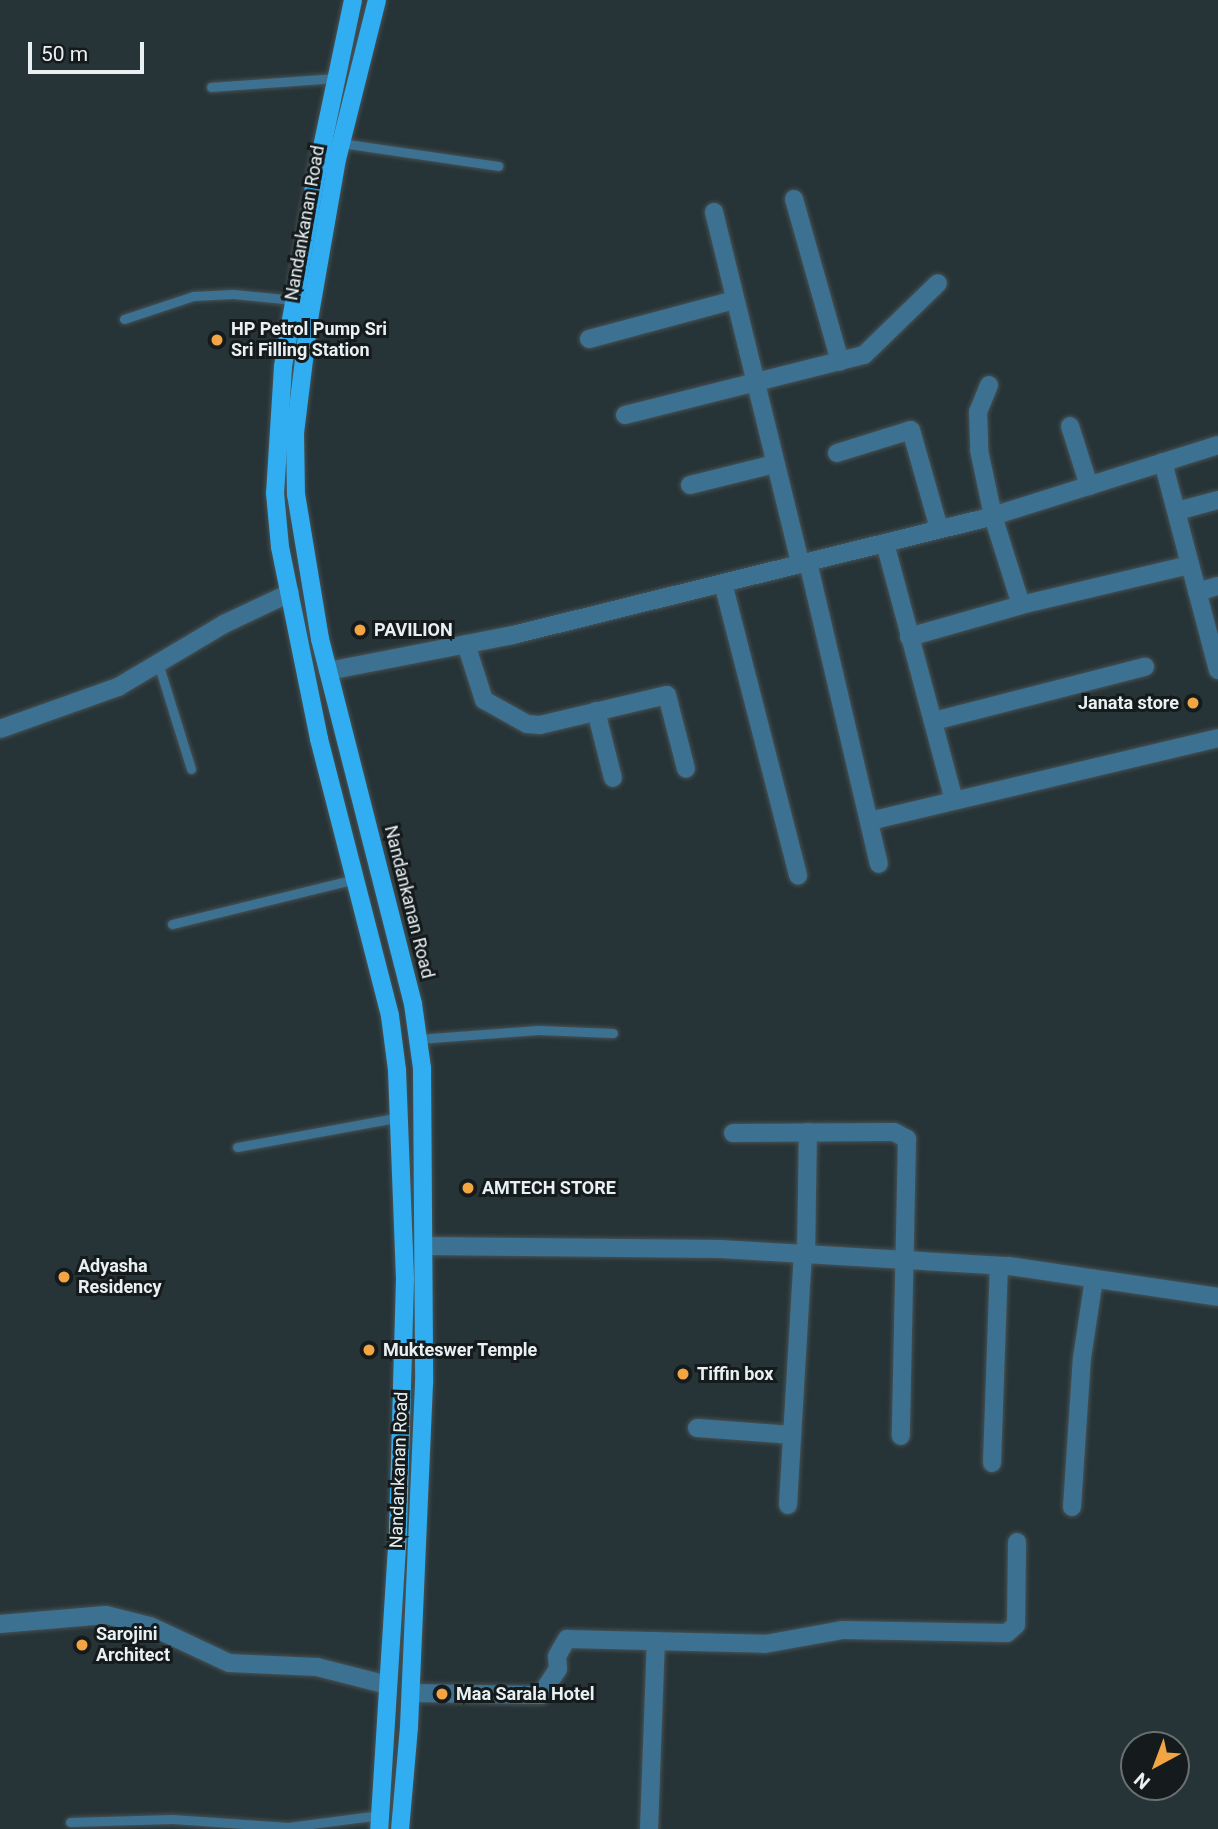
<!DOCTYPE html>
<html>
<head>
<meta charset="utf-8">
<style>
	body { margin:0 }
	#map { position:relative; width:1218px; height:1829px; overflow:hidden; background:#273437; font-family:Roboto,sans-serif }
	div>[style] { position:absolute }
	[style*='--x'] { left:calc(var(--x)*1px); top:calc(var(--y)*1px); width:calc(var(--w)*1px); rotate:calc(var(--a)*1deg) }
	.roads { filter:drop-shadow(0 0 2px #465255) drop-shadow(0 0 2px #465255) }
	.service>* { height:9px; margin:-4.5px; padding:0 4.5px; transform-origin:4.5px; border-radius:4.5px; background:#3d7192 }
	.minor>* { height:18px; margin:-9px; padding:0 9px; transform-origin:9px; border-radius:9px; background:#3d7192 }
	.primary>* { height:18px; margin:-9px; padding:0 9px; transform-origin:9px; border-radius:9px; background:#31aef2 }
	.dots>* { width:19px; height:19px; translate:-50% -50%; box-sizing:border-box; border:4px solid #151b1c; border-radius:50% }
	span { translate:-50% -50%; white-space:nowrap; text-align:center; line-height:1.15; -webkit-text-stroke:6px #151b1c; paint-order:stroke }
	.street-label { font-size:18px; color:#e8f0f2 }
	.poi-label { font-size:18px; color:#e8f0f2; font-weight:700 }
	.left { translate:0 -50%; text-align:left }
	.right { translate:-100% -50%; text-align:right }
	.north { position:absolute; left:1120px; top:1731px; width:70px; height:70px; box-sizing:border-box; background:#151b1c; border:2px solid #697072; border-radius:50%; rotate:221deg; font-size:19px; font-weight:700; line-height:28px; text-align:center; color:#e8f0f2 }
	.north::after { content:''; display:block; margin:auto; width:24px; height:32px; background:#f2a542; clip-path:polygon(50% 0,100% 100%,50% 72%,0 100%) }
	.scale { position:absolute; left:28px; top:42px; width:116px; height:32px; box-sizing:border-box; border:4px solid #e8f0f2; border-top:0; padding-left:9px; font-size:21px; line-height:24px; white-space:nowrap; color:#e8f0f2; -webkit-text-stroke:5px #151b1c; paint-order:stroke }
</style>
</head>
<body>
<div id="map">
	<div class="roads">
		<div class="service">
			<div style="--x:211;--y:87;--w:125;--a:-4.1"></div>
			<div style="--x:341;--y:143;--w:159;--a:8.3"></div>
			<div style="--x:124;--y:319;--w:73;--a:-18.4"></div>
			<div style="--x:193;--y:296;--w:40;--a:-2.9"></div>
			<div style="--x:233;--y:294;--w:61;--a:5.6"></div>
			<div style="--x:158;--y:663;--w:111;--a:72.7"></div>
			<div style="--x:172;--y:924;--w:188;--a:-13.8"></div>
			<div style="--x:418;--y:1039;--w:120;--a:-4.3"></div>
			<div style="--x:538;--y:1030;--w:75;--a:2.3"></div>
			<div style="--x:237;--y:1147;--w:166;--a:-10.4"></div>
			<div style="--x:70;--y:1822;--w:102;--a:-1.7"></div>
			<div style="--x:172;--y:1819;--w:116;--a:3.9"></div>
			<div style="--x:288;--y:1827;--w:93;--a:-7.4"></div>
		</div>
		<div class="minor">
			<div style="--x:794;--y:199;--w:169;--a:74.2"></div>
			<div style="--x:714;--y:212;--w:361;--a:76.2"></div>
			<div style="--x:589;--y:339;--w:151;--a:-15"></div>
			<div style="--x:989;--y:385;--w:29;--a:112"></div>
			<div style="--x:978;--y:412;--w:38;--a:88"></div>
			<div style="--x:979;--y:450;--w:67;--a:78"></div>
			<div style="--x:993;--y:516;--w:93;--a:72.5"></div>
			<div style="--x:625;--y:415;--w:246;--a:-14.1"></div>
			<div style="--x:864;--y:355;--w:103;--a:-44.2"></div>
			<div style="--x:1070;--y:426;--w:63;--a:72.4"></div>
			<div style="--x:837;--y:453;--w:77;--a:-17.3"></div>
			<div style="--x:911;--y:430;--w:102;--a:74.1"></div>
			<div style="--x:1163;--y:462;--w:215;--a:75.2"></div>
			<div style="--x:690;--y:485;--w:88;--a:-13.9"></div>
			<div style="--x:1177;--y:511;--w:42;--a:-15"></div>
			<div style="--x:885;--y:543;--w:266;--a:75"></div>
			<div style="--x:808;--y:562;--w:310;--a:76.8"></div>
			<div style="--x:723;--y:583;--w:302;--a:75.6"></div>
			<div style="--x:1197;--y:592;--w:22;--a:-16"></div>
			<div style="--x:909;--y:637;--w:116;--a:-15.9"></div>
			<div style="--x:1021;--y:605;--w:173;--a:-13.4"></div>
			<div style="--x:466;--y:644;--w:59;--a:72.2"></div>
			<div style="--x:484;--y:700;--w:49;--a:29.2"></div>
			<div style="--x:527;--y:724;--w:13;--a:4"></div>
			<div style="--x:540;--y:725;--w:130;--a:-13.3"></div>
			<div style="--x:667;--y:695;--w:76;--a:75.6"></div>
			<div style="--x:328;--y:671;--w:188;--a:-11"></div>
			<div style="--x:513;--y:635;--w:495;--a:-13.9"></div>
			<div style="--x:993;--y:516;--w:236;--a:-17.5"></div>
			<div style="--x:596;--y:711;--w:69;--a:75.8"></div>
			<div style="--x:934;--y:721;--w:218;--a:-14.4"></div>
			<div style="--x:0;--y:729;--w:125;--a:-19.6"></div>
			<div style="--x:118;--y:687;--w:123;--a:-30.7"></div>
			<div style="--x:224;--y:624;--w:73;--a:-25.2"></div>
			<div style="--x:870;--y:821;--w:358;--a:-13.4"></div>
			<div style="--x:733;--y:1133;--w:161;--a:-0.4"></div>
			<div style="--x:894;--y:1132;--w:15;--a:28"></div>
			<div style="--x:907;--y:1139;--w:297;--a:91.2"></div>
			<div style="--x:425;--y:1246;--w:295;--a:0.6"></div>
			<div style="--x:720;--y:1249;--w:289;--a:3.4"></div>
			<div style="--x:1009;--y:1266;--w:211;--a:8.4"></div>
			<div style="--x:806;--y:1255;--w:123;--a:-89.1"></div>
			<div style="--x:697;--y:1428;--w:95;--a:4.2"></div>
			<div style="--x:992;--y:1463;--w:197;--a:-88"></div>
			<div style="--x:788;--y:1505;--w:250;--a:-86.6"></div>
			<div style="--x:1072;--y:1507;--w:149;--a:-86.2"></div>
			<div style="--x:1082;--y:1358;--w:80;--a:-81.4"></div>
			<div style="--x:0;--y:1624;--w:106;--a:-4.9"></div>
			<div style="--x:106;--y:1615;--w:45;--a:14"></div>
			<div style="--x:150;--y:1626;--w:87;--a:25.1"></div>
			<div style="--x:229;--y:1663;--w:88;--a:2.6"></div>
			<div style="--x:317;--y:1667;--w:73;--a:14.2"></div>
			<div style="--x:411;--y:1693;--w:130;--a:0.9"></div>
			<div style="--x:541;--y:1695;--w:31;--a:-57"></div>
			<div style="--x:558;--y:1669;--w:13;--a:-94"></div>
			<div style="--x:557;--y:1656;--w:20;--a:-60"></div>
			<div style="--x:567;--y:1639;--w:198;--a:1.4"></div>
			<div style="--x:765;--y:1644;--w:78;--a:-10.3"></div>
			<div style="--x:842;--y:1630;--w:165;--a:1"></div>
			<div style="--x:1007;--y:1633;--w:12;--a:-42"></div>
			<div style="--x:1016;--y:1625;--w:83;--a:-89.3"></div>
			<div style="--x:649;--y:1829;--w:188;--a:-87.9"></div>
		</div>
		<div class="primary">
			<div style="--x:353;--y:0;--w:185;--a:101.9"></div>
			<div style="--x:315;--y:181;--w:189;--a:99.8"></div>
			<div style="--x:283;--y:367;--w:126;--a:93.6"></div>
			<div style="--x:275;--y:493;--w:54;--a:84.7"></div>
			<div style="--x:280;--y:547;--w:196;--a:78.5"></div>
			<div style="--x:319;--y:739;--w:286;--a:75.6"></div>
			<div style="--x:390;--y:1016;--w:54;--a:82.6"></div>
			<div style="--x:397;--y:1070;--w:209;--a:87.8"></div>
			<div style="--x:405;--y:1279;--w:252;--a:91.6"></div>
			<div style="--x:398;--y:1531;--w:299;--a:93.6"></div>
			<div style="--x:377;--y:0;--w:164;--a:104.1"></div>
			<div style="--x:337;--y:159;--w:162;--a:99.9"></div>
			<div style="--x:309;--y:319;--w:115;--a:97"></div>
			<div style="--x:295;--y:433;--w:61;--a:89.1"></div>
			<div style="--x:296;--y:494;--w:147;--a:80.6"></div>
			<div style="--x:320;--y:639;--w:377;--a:75.7"></div>
			<div style="--x:413;--y:1004;--w:65;--a:82"></div>
			<div style="--x:422;--y:1068;--w:315;--a:89.6"></div>
			<div style="--x:424;--y:1383;--w:344;--a:92.5"></div>
			<div style="--x:409;--y:1727;--w:102;--a:95"></div>
		</div>
	</div>
	<div class="dots">
		<div style="left:217px;top:340px;background:#f2a542"></div>
		<div style="left:360px;top:630px;background:#f2a542"></div>
		<div style="left:1193px;top:703px;background:#f2a542"></div>
		<div style="left:468px;top:1188px;background:#f2a542"></div>
		<div style="left:64px;top:1277px;background:#f2a542"></div>
		<div style="left:369px;top:1350px;background:#f2a542"></div>
		<div style="left:683px;top:1374px;background:#f2a542"></div>
		<div style="left:82px;top:1645px;background:#f2a542"></div>
		<div style="left:442px;top:1694px;background:#f2a542"></div>
	</div>
	<div class="street-label">
		<span style="left:305px;top:223px;rotate:-80deg">Nandankanan Road</span>
		<span style="left:409px;top:902px;rotate:76deg">Nandankanan Road</span>
		<span style="left:399px;top:1470px;rotate:-88deg">Nandankanan Road</span>
	</div>
	<div class="poi-label">
		<span class="left" style="left:231px;top:340px">HP Petrol Pump Sri<br>Sri Filling Station</span>
		<span class="left" style="left:374px;top:630px">PAVILION</span>
		<span class="right" style="left:1179px;top:703px">Janata store</span>
		<span class="left" style="left:482px;top:1188px">AMTECH STORE</span>
		<span class="left" style="left:78px;top:1277px">Adyasha<br>Residency</span>
		<span class="left" style="left:383px;top:1350px">Mukteswer Temple</span>
		<span class="left" style="left:697px;top:1374px">Tiffin box</span>
		<span class="left" style="left:96px;top:1645px">Sarojini<br>Architect</span>
		<span class="left" style="left:456px;top:1694px">Maa Sarala Hotel</span>
	</div>
	<div class="north">N</div>
	<div class="scale">50 m</div>
</div>
</body>
</html>
